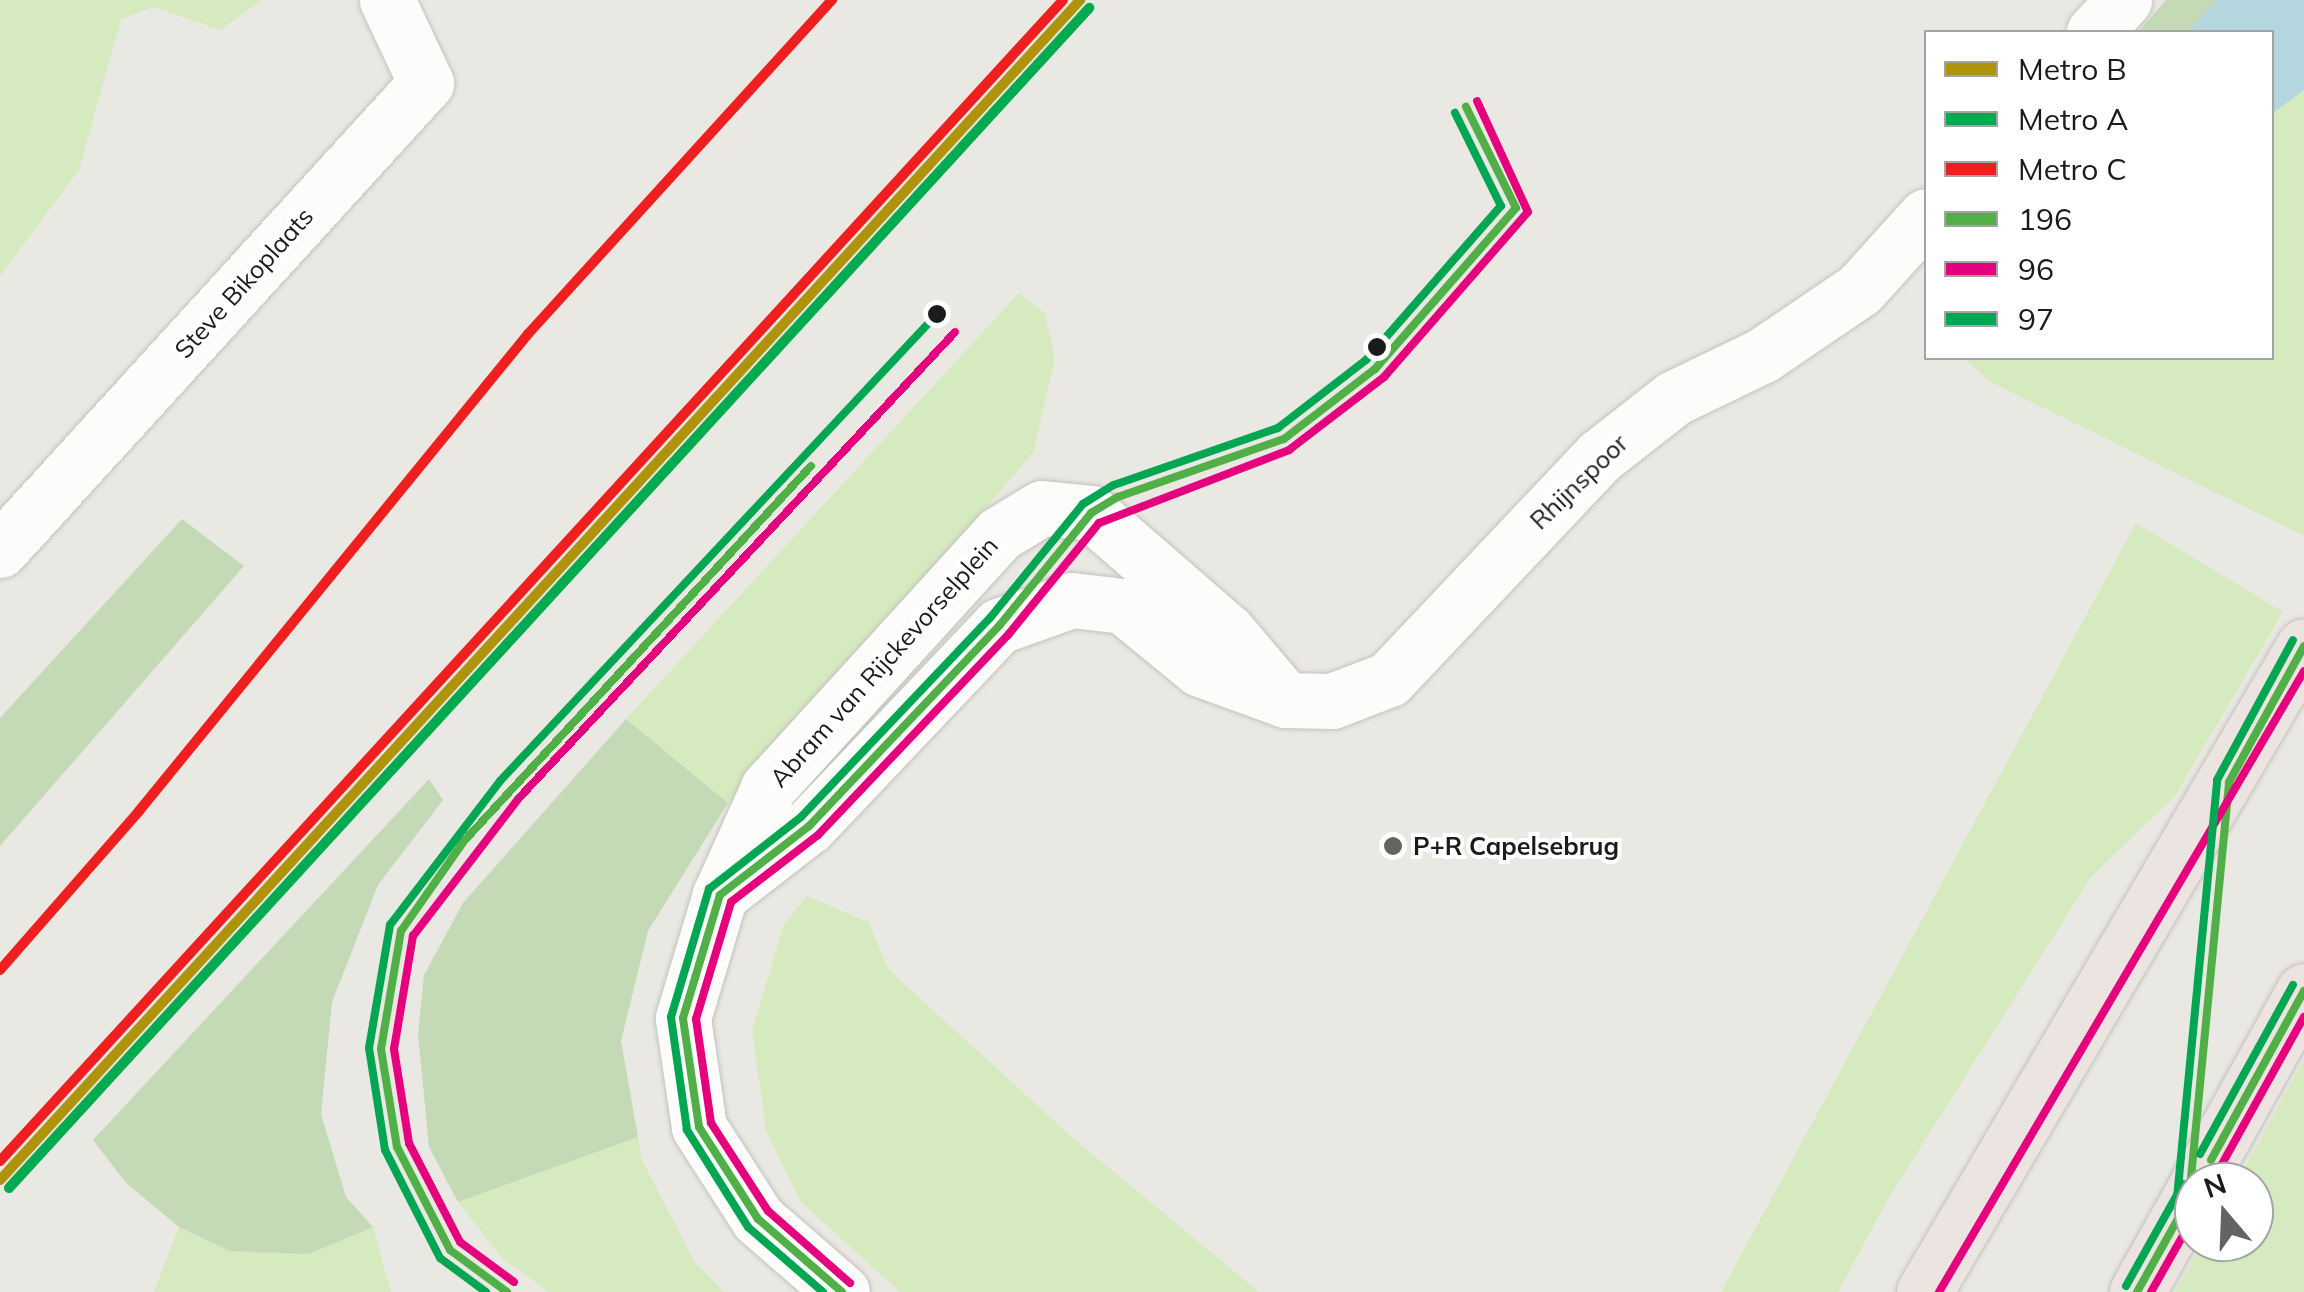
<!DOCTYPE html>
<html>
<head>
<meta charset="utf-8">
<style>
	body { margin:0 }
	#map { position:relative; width:2304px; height:1292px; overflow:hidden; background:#eae8e2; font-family:Mulish,sans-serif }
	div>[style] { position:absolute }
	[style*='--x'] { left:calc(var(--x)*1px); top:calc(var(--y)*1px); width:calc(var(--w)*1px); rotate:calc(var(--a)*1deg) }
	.grass>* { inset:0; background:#d6eabf }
	.forest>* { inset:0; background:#c4dab6 }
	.water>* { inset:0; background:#b4d6df }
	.roads { filter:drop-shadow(0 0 2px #c2c2bf) drop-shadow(0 0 2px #c2c2bf) }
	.minor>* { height:55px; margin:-27.5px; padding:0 27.5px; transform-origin:27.5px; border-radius:27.5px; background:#fcfcfb }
	.trunk>* { height:55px; margin:-27.5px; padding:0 27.5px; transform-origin:27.5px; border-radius:27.5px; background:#ece4e0 }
	.bus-1>* { height:8px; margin:-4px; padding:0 4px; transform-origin:4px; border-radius:4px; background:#50af46 }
	.bus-2>* { height:8px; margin:-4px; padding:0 4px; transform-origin:4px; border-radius:4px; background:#e5007d }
	.bus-3>* { height:8px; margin:-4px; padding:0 4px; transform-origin:4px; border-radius:4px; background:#00a651 }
	.metro-1>* { height:10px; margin:-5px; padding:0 5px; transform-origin:5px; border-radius:5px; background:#af930a }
	.metro-2>* { height:10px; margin:-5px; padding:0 5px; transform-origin:5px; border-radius:5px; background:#00aa50 }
	.metro-3>* { height:10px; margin:-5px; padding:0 5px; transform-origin:5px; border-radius:5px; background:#ef1f1f }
	.dots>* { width:28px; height:28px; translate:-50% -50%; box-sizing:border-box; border:5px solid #fff; border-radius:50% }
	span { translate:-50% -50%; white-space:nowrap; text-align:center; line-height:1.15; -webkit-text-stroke:8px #fff; paint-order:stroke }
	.street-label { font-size:25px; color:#1b1b1b }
	.poi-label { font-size:25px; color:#1b1b1b; font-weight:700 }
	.left { translate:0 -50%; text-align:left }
	.legend { position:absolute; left:1924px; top:30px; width:350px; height:330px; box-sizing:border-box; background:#fff; border:2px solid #a4a4a4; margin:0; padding:12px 18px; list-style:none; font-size:30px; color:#1b1b1b }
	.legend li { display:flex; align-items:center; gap:20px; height:50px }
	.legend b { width:50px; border:2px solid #a4a4a4 }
	.north { position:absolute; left:2174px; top:1162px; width:100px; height:100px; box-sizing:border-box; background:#fff; border:2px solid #a4a4a4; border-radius:50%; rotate:341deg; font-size:28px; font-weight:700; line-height:40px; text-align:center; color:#1b1b1b }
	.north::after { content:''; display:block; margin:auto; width:35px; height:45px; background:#636361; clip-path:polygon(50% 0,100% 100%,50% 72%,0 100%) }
</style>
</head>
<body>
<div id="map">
	<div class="grass">
		<div style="clip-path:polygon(0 0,262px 0,220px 30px,154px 7px,121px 19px,79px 170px,0 276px)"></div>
		<div style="clip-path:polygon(2304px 90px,2304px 536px,1989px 381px,1964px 358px,2272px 358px,2272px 114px)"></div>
		<div style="clip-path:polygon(1019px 293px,1045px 313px,1055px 359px,1033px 453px,728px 803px,626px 719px)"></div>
		<div style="clip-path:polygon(2136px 523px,2283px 612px,2175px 796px,2091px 877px,1888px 1199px,1838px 1292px,1721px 1292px)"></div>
		<div style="clip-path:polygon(807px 896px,868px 922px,889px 970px,1074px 1139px,1259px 1292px,900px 1292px,800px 1201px,766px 1130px,752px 1031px,784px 924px)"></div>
		<div style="clip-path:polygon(2304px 1060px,2304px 1292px,2175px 1292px,2203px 1242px,2254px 1242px,2254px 1182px,2237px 1182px)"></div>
		<div style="clip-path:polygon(638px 1137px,642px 1160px,694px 1261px,724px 1292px,549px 1292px,502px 1258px,458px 1202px)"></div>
		<div style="clip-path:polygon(179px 1227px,230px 1251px,308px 1254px,373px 1227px,391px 1292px,154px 1292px)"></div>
	</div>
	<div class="forest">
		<div style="clip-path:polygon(2166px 0,2217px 0,2187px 32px,2138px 32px)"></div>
		<div style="clip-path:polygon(182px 519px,244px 566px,0 846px,0 718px)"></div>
		<div style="clip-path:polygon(626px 719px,728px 803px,648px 931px,621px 1041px,638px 1137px,458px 1202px,429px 1147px,418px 1034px,424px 975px,463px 903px)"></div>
		<div style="clip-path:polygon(429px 779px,443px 800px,378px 885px,332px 1002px,321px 1114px,346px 1197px,373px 1227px,309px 1254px,230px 1251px,179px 1227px,126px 1183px,93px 1140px)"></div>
	</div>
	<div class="water">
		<div style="clip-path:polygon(2217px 0,2304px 0,2304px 90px,2272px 114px,2272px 32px,2187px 32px)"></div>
	</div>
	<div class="roads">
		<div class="minor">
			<div style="--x:2094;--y:32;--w:44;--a:-46.8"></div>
			<div style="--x:0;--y:550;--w:632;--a:-47.63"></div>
			<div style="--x:426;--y:83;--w:92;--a:-115.2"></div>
			<div style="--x:720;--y:895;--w:113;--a:-37.8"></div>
			<div style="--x:809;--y:826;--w:276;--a:-46.5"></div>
			<div style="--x:999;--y:626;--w:77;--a:-19.6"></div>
			<div style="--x:1072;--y:600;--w:51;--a:6.7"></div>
			<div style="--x:1123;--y:606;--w:99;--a:39.3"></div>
			<div style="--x:1200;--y:669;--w:90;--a:20"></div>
			<div style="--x:1285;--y:700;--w:47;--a:1.2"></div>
			<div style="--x:1332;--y:701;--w:61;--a:-21.1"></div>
			<div style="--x:1389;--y:679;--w:307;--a:-46.6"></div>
			<div style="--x:1600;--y:456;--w:94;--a:-38.1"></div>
			<div style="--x:1674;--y:398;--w:99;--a:-25.8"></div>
			<div style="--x:1763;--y:355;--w:117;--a:-34.2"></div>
			<div style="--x:1860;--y:289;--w:98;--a:-47.9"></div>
			<div style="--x:842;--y:1292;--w:111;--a:-139"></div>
			<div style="--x:758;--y:1219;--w:109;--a:-122.7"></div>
			<div style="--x:699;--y:1127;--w:110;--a:-98.4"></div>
			<div style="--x:683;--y:1018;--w:128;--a:-73.3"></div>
			<div style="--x:720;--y:895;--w:117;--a:-65.8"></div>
			<div style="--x:768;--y:788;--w:343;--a:-47.7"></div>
			<div style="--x:999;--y:534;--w:50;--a:-31.2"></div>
			<div style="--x:1042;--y:508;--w:49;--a:5.8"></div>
			<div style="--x:1091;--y:513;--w:181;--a:41"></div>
			<div style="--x:1228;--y:632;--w:85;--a:49.8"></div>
		</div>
		<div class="trunk">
			<div style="--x:2198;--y:1182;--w:218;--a:-61"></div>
			<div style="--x:1924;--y:1292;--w:749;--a:-59.53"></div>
			<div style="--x:2137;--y:1292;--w:117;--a:-60.8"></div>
		</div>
	</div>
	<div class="bus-1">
		<div style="--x:2211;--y:1160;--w:193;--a:-61.2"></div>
		<div style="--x:507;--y:1292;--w:71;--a:-143.6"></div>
		<div style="--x:450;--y:1250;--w:116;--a:-117.2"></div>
		<div style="--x:397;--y:1147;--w:99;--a:-99.3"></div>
		<div style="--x:381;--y:1049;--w:120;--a:-80.4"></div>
		<div style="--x:401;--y:931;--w:110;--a:-55"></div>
		<div style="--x:464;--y:841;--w:511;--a:-47.22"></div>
		<div style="--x:842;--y:1292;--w:111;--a:-139"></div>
		<div style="--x:758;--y:1219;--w:109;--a:-122.7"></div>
		<div style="--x:699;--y:1127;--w:110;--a:-98.4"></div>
		<div style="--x:683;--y:1018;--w:128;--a:-73.3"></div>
		<div style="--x:720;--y:895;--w:113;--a:-37.8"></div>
		<div style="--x:809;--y:826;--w:276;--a:-46.5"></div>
		<div style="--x:999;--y:626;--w:146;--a:-50.8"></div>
		<div style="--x:1091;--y:513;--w:31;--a:-31"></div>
		<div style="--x:1118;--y:497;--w:176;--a:-19.3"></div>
		<div style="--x:1284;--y:439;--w:115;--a:-37.6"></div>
		<div style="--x:1375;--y:369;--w:214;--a:-48.8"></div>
		<div style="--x:1516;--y:208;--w:113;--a:-116.3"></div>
		<div style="--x:2137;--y:1292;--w:107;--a:-60.8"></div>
		<div style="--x:2189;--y:1199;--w:419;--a:-84.5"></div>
		<div style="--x:2229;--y:782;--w:155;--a:-61.1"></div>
	</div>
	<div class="bus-2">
		<div style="--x:2212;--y:1182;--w:189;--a:-60.9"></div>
		<div style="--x:514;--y:1282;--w:67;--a:-143.5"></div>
		<div style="--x:460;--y:1242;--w:111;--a:-117.3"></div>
		<div style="--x:409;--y:1143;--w:95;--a:-99.1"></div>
		<div style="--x:394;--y:1049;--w:115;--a:-80.5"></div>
		<div style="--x:413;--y:936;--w:174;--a:-52.5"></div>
		<div style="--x:519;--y:798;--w:638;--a:-46.9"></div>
		<div style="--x:850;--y:1283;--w:109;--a:-138.7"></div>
		<div style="--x:768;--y:1211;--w:105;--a:-122.9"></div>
		<div style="--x:711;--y:1123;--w:105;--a:-98.2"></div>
		<div style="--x:696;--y:1019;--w:122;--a:-73.3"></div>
		<div style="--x:731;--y:902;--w:110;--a:-37.6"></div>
		<div style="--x:818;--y:835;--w:276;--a:-46.5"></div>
		<div style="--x:1008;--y:635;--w:144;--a:-50.9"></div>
		<div style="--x:1099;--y:523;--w:204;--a:-21"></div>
		<div style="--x:1289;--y:450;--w:120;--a:-37.5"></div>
		<div style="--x:1384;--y:377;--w:219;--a:-48.9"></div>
		<div style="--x:1528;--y:212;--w:122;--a:-114.7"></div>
		<div style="--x:1939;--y:1292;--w:720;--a:-59.55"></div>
		<div style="--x:2151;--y:1292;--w:87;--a:-60.5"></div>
	</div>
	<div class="bus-3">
		<div style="--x:2200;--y:1154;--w:193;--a:-61.2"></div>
		<div style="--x:2177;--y:1198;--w:420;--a:-84.5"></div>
		<div style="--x:2217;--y:780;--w:159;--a:-61.5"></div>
		<div style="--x:2126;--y:1286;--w:117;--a:-60.8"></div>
		<div style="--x:486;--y:1292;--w:57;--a:-143.5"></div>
		<div style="--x:440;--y:1258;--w:121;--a:-117"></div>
		<div style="--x:385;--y:1150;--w:103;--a:-98.9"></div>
		<div style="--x:369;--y:1048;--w:125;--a:-80.3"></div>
		<div style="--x:390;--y:925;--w:181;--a:-52.6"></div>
		<div style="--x:500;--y:781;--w:640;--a:-46.9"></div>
		<div style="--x:823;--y:1292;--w:99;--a:-139.1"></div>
		<div style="--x:748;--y:1227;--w:115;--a:-122.2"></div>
		<div style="--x:687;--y:1130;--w:114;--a:-98.1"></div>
		<div style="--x:671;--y:1017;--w:134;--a:-73.5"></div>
		<div style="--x:709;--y:889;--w:117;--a:-38"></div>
		<div style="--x:801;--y:817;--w:274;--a:-46.5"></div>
		<div style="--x:990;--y:618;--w:147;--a:-50.8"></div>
		<div style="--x:1083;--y:504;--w:36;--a:-32"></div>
		<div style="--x:1114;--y:485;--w:174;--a:-19.2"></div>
		<div style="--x:1278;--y:428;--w:111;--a:-37.7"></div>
		<div style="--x:1366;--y:360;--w:205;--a:-48.8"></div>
		<div style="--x:1501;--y:206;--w:104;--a:-116.3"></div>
	</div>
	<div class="metro-1">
		<div style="--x:0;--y:1180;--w:1600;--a:-47.53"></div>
	</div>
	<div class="metro-2">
		<div style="--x:9;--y:1188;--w:1600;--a:-47.53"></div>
	</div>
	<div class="metro-3">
		<div style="--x:0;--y:970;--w:211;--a:-48.8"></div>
		<div style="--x:139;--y:811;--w:616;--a:-50.8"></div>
		<div style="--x:528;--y:334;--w:452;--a:-47.7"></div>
		<div style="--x:0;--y:1161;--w:1574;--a:-47.52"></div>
	</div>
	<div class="dots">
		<div style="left:937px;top:314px;background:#1b1b1b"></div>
		<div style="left:1377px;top:347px;background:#1b1b1b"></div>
		<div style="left:1393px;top:846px;background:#636361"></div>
	</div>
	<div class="street-label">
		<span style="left:244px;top:283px;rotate:-48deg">Steve Bikoplaats</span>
		<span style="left:1579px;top:482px;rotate:-44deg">Rhijnspoor</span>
		<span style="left:884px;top:662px;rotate:-48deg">Abram van Rijckevorselplein</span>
	</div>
	<div class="poi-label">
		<span class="left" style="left:1413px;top:846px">P+R Capelsebrug</span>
	</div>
	<ul class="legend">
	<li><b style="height:12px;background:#af930a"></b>Metro B</li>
	<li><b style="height:12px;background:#00aa50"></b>Metro A</li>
	<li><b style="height:12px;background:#ef1f1f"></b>Metro C</li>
	<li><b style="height:12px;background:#50af46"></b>196</li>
	<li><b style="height:12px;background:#e5007d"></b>96</li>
	<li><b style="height:12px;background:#00a651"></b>97</li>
	</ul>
	<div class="north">N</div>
</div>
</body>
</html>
